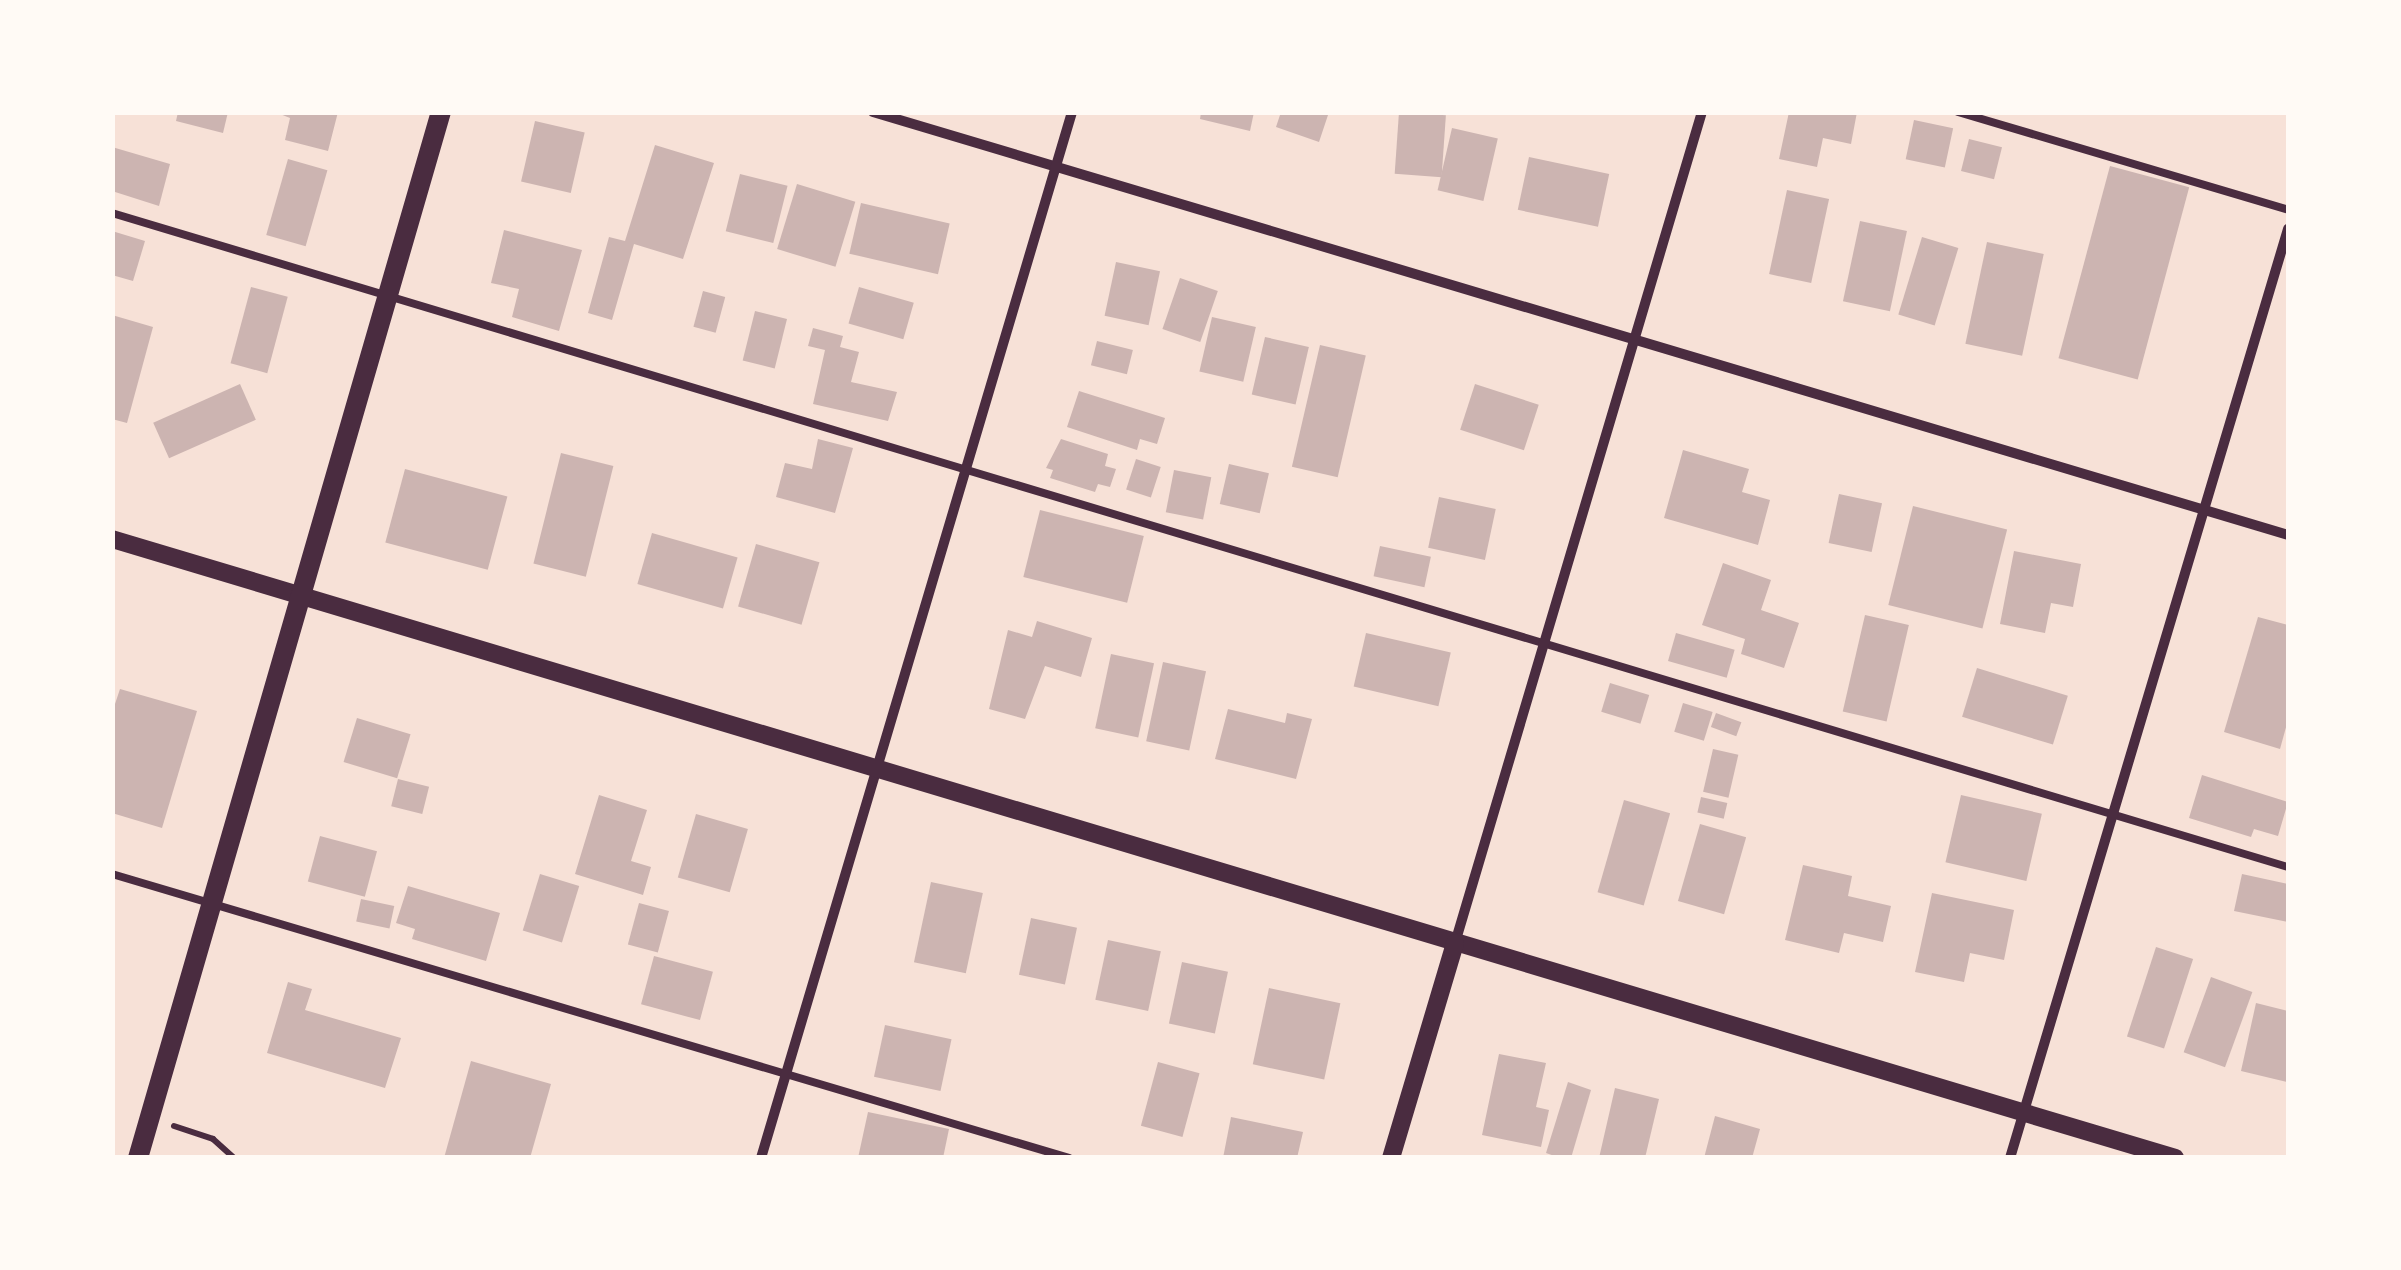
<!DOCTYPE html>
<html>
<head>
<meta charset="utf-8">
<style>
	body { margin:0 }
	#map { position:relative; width:2401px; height:1270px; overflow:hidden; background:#f7e1d7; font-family:"Exo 2",sans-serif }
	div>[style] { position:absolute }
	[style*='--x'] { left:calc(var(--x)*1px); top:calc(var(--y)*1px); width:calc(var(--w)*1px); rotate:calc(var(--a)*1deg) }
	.building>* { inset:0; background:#ccb4b1; transform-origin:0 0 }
	.path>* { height:6px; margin:-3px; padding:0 3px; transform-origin:3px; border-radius:3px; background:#4a2c40 }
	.service>* { height:8px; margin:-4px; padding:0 4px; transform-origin:4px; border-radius:4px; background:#4a2c40 }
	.minor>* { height:10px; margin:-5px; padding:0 5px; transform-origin:5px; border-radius:5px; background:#4a2c40 }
	.tertiary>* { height:18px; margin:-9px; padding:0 9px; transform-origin:9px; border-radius:9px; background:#4a2c40 }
	.secondary>* { height:20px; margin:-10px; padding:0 10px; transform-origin:10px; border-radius:10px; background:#4a2c40 }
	span { translate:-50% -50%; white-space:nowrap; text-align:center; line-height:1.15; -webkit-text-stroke:8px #fffaf5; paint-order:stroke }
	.frame { position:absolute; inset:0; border:115px solid #fffaf5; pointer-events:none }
</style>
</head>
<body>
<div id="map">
	<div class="building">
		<div style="clip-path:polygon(178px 112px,228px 112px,223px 133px,176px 121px)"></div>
		<div style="clip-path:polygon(275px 112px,338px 112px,328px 151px,285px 140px,290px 118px)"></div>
		<div style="clip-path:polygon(1201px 112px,1254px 112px,1250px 131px,1200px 119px)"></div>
		<div style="clip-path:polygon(1281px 112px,1329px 112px,1319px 142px,1276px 127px)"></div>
		<div style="left:1399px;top:112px;width:47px;height:62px;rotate:4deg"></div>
		<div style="clip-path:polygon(1789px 112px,1857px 112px,1851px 144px,1823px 138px,1817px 167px,1779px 159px)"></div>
		<div style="left:1914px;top:120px;width:40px;height:40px;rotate:12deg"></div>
		<div style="left:535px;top:121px;width:51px;height:62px;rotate:13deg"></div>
		<div style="left:1452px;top:128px;width:47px;height:64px;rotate:13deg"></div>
		<div style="left:1969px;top:139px;width:34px;height:33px;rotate:14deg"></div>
		<div style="clip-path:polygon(655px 145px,714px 163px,683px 259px,634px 244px,612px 320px,588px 313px,609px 237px,625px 241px)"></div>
		<div style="clip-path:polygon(112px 147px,170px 164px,159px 206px,112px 191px)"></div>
		<div style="left:1529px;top:157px;width:82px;height:54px;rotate:12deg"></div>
		<div style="left:288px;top:159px;width:41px;height:79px;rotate:16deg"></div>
		<div style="left:2110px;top:166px;width:82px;height:199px;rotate:15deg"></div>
		<div style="left:740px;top:174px;width:49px;height:59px;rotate:14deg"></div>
		<div style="left:797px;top:184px;width:61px;height:68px;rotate:17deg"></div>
		<div style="left:1787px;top:190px;width:43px;height:86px;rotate:12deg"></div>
		<div style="left:861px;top:203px;width:91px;height:52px;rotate:13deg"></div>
		<div style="left:1860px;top:221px;width:48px;height:82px;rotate:12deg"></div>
		<div style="clip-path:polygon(504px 230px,582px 250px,559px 331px,512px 317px,519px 289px,491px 283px)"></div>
		<div style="clip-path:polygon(112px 231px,145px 241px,133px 281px,112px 275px)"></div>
		<div style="left:1922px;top:237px;width:38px;height:81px;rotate:17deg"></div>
		<div style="left:1987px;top:242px;width:58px;height:104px;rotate:12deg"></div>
		<div style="left:1116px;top:262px;width:45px;height:55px;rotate:12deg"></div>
		<div style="left:1180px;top:278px;width:40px;height:54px;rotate:19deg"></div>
		<div style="left:251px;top:287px;width:38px;height:79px;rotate:15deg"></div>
		<div style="left:859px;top:287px;width:57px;height:38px;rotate:16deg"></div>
		<div style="left:703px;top:291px;width:23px;height:37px;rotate:15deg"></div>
		<div style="left:755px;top:311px;width:33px;height:51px;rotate:14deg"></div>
		<div style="clip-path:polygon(112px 315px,153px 327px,127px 423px,112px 419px)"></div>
		<div style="left:1212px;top:317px;width:45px;height:56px;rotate:13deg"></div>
		<div style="clip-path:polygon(813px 328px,843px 336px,840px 347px,859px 352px,851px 382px,897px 392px,888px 421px,813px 404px,825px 350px,808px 346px)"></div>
		<div style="left:1265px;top:337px;width:45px;height:59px;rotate:13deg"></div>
		<div style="left:1097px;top:341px;width:37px;height:25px;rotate:14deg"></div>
		<div style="left:1320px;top:345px;width:47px;height:125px;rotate:13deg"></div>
		<div style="left:240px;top:384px;width:39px;height:95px;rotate:66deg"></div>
		<div style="left:1475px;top:384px;width:67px;height:48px;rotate:18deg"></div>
		<div style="clip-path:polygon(1079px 391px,1165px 418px,1157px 444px,1140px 439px,1137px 450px,1067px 427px)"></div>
		<div style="clip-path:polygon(818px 439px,853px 448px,835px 513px,776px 497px,785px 463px,812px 469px)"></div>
		<div style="clip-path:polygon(1061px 439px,1108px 454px,1105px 466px,1116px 469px,1110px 487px,1098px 484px,1095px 492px,1050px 478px,1053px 470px,1046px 468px)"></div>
		<div style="clip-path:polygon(1683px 450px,1749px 469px,1742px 492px,1770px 500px,1758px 545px,1664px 518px)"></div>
		<div style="left:561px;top:453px;width:54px;height:114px;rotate:14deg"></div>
		<div style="left:1136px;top:459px;width:26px;height:32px;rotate:18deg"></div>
		<div style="left:1229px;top:464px;width:41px;height:41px;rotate:13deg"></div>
		<div style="left:405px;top:469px;width:106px;height:76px;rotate:15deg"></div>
		<div style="left:1174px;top:470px;width:38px;height:43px;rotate:11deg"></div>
		<div style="left:1839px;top:494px;width:44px;height:50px;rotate:12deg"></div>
		<div style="left:1439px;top:497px;width:58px;height:52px;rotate:12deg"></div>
		<div style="left:1913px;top:506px;width:97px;height:102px;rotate:14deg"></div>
		<div style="left:1040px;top:510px;width:107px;height:69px;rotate:14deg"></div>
		<div style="left:652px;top:533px;width:89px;height:53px;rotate:16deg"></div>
		<div style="left:756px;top:544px;width:66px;height:65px;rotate:16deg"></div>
		<div style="left:1380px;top:546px;width:52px;height:31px;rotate:12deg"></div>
		<div style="clip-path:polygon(2014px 551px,2081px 564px,2073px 607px,2051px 603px,2045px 633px,2000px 624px)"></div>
		<div style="clip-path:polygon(1723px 563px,1771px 580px,1761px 610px,1799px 623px,1784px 668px,1741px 654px,1745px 639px,1702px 625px)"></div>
		<div style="left:1865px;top:615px;width:45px;height:99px;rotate:13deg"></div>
		<div style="clip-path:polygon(2258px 617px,2288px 625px,2288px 720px,2280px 749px,2224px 732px)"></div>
		<div style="clip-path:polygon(1037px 621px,1092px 638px,1081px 677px,1045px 666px,1025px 719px,989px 709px,1008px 630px,1032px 637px)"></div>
		<div style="left:1366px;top:633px;width:87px;height:55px;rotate:13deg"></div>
		<div style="left:1676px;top:633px;width:61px;height:29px;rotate:16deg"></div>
		<div style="left:1111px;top:654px;width:44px;height:76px;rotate:12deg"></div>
		<div style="left:1163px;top:662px;width:44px;height:81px;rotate:12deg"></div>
		<div style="left:1977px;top:668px;width:95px;height:51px;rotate:17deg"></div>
		<div style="left:1610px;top:683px;width:41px;height:30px;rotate:17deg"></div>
		<div style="clip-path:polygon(120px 689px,197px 711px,162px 828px,112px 813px,112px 713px)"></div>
		<div style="left:1683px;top:703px;width:31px;height:30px;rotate:17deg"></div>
		<div style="clip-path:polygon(1228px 709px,1285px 723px,1287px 713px,1312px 719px,1296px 779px,1215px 759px)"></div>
		<div style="left:1716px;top:713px;width:27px;height:15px;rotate:20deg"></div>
		<div style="left:357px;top:718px;width:56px;height:46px;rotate:17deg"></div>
		<div style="left:1713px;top:749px;width:26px;height:44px;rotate:13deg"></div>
		<div style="clip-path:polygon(2202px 775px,2288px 802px,2278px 836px,2254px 829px,2251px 837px,2189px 818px)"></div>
		<div style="left:398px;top:779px;width:32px;height:28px;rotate:14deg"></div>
		<div style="clip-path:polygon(599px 795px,647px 810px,631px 861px,651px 867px,643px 895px,575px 874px)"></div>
		<div style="left:1961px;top:795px;width:83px;height:69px;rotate:13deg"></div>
		<div style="left:1701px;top:797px;width:27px;height:16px;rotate:13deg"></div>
		<div style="left:1624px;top:800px;width:48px;height:96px;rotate:16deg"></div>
		<div style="left:696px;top:814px;width:54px;height:66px;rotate:16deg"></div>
		<div style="left:1700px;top:824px;width:48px;height:80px;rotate:16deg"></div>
		<div style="left:320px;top:836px;width:59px;height:47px;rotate:15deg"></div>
		<div style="clip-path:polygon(1803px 865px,1852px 876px,1848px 896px,1891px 906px,1883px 942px,1844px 933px,1839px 953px,1785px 940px)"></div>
		<div style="left:540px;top:874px;width:41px;height:59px;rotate:17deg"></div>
		<div style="clip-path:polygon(2242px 874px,2288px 884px,2288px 922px,2234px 911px)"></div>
		<div style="left:931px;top:882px;width:53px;height:82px;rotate:12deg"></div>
		<div style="clip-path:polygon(408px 886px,500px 913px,486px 961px,412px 939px,415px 929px,396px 923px)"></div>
		<div style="clip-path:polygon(1932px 893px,2014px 910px,2004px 960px,1970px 953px,1964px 982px,1915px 972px)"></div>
		<div style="left:361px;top:899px;width:34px;height:23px;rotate:12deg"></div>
		<div style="left:639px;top:903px;width:31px;height:43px;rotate:15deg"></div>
		<div style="left:1031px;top:918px;width:47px;height:58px;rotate:12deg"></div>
		<div style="left:1108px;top:940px;width:54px;height:61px;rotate:12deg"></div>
		<div style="left:2156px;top:947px;width:39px;height:94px;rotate:18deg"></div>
		<div style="left:654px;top:956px;width:61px;height:50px;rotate:15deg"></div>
		<div style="left:1182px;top:962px;width:47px;height:63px;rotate:12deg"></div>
		<div style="left:2211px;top:977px;width:44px;height:80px;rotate:20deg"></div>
		<div style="clip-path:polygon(288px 982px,312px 989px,305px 1010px,401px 1038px,385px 1088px,267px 1053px)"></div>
		<div style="left:1269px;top:988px;width:73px;height:78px;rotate:12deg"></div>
		<div style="clip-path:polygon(2256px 1003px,2288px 1011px,2287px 1082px,2241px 1071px)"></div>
		<div style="left:885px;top:1025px;width:68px;height:53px;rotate:12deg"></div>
		<div style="clip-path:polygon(1499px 1054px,1546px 1063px,1536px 1107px,1549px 1110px,1541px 1147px,1482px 1135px)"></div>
		<div style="clip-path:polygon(471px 1061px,551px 1084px,530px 1158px,444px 1158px)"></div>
		<div style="left:1158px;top:1062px;width:43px;height:66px;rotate:15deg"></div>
		<div style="clip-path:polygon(1568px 1082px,1591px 1090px,1571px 1158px,1560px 1158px,1546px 1153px)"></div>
		<div style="clip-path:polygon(1615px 1088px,1659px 1099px,1645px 1158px,1599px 1158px)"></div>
		<div style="clip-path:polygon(868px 1112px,949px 1129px,943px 1158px,858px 1158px)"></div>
		<div style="clip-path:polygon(1715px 1116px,1760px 1129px,1752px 1158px,1704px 1158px)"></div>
		<div style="clip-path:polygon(1231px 1117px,1303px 1132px,1297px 1158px,1223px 1158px)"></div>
	</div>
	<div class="path">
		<div style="--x:174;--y:1126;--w:41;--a:18.4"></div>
		<div style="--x:213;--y:1139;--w:28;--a:42"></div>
	</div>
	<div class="service">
		<div style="--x:1958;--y:112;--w:344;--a:16.5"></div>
		<div style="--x:112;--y:213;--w:2272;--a:16.73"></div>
		<div style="--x:112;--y:874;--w:998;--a:16.53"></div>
	</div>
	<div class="minor">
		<div style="--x:873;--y:112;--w:1477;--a:16.64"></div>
		<div style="--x:1455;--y:943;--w:867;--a:-73.45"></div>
		<div style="--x:761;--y:1158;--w:1091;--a:-73.44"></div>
		<div style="--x:2010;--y:1158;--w:970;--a:-73.34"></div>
	</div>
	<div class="tertiary">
		<div style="--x:112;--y:539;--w:2154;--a:16.7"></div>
		<div style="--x:1391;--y:1158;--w:224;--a:-73.4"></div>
	</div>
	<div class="secondary">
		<div style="--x:138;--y:1158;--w:1089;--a:-73.85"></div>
	</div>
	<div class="frame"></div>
</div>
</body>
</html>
